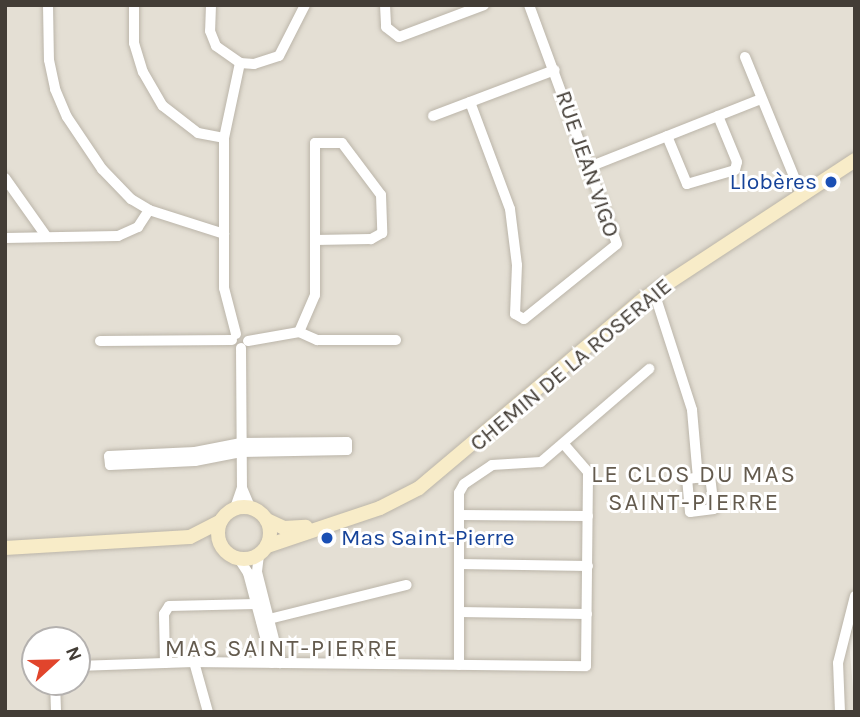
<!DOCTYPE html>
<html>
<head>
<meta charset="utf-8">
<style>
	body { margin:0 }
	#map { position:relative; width:860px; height:717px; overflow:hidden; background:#f1ede6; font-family:Karla,sans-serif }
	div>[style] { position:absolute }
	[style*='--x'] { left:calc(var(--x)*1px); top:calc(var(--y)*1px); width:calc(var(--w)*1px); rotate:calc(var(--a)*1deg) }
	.residential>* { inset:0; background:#e4dfd4 }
	.roads { filter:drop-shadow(0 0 2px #bbb5a9) drop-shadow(0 0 2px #bbb5a9) }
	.street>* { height:10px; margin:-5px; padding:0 5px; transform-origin:5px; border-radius:5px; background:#fff }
	.secondary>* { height:14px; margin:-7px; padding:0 7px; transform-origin:7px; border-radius:7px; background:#f8ecc8 }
	.secondary>.ring { margin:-7px; padding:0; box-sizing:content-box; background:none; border:14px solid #f8ecc8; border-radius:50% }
	.dots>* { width:19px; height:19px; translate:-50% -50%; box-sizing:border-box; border:4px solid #fff; border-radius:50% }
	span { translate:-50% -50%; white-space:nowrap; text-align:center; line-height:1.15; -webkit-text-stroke:6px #fff; paint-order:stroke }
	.street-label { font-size:23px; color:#433d36 }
	.transit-label { font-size:23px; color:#164399 }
	.right { translate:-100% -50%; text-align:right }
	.left { translate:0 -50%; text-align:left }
	.neighbourhood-label { font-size:24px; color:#645b4e; letter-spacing:2px }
	.frame { position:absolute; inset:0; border:7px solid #433d36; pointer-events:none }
	.north { position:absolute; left:21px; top:626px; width:70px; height:70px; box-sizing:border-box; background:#fff; border:2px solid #b4b1af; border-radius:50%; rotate:68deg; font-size:19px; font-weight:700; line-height:28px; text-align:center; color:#433d36 }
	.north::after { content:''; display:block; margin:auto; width:24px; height:32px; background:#e1452c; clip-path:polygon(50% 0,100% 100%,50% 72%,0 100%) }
</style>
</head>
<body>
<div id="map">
	<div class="residential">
		<div style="clip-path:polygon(evenodd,5px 5px,855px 5px,855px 621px,849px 641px,855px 712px,5px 712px,5px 5px,35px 640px,77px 640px,77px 682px,35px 682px,35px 640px)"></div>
	</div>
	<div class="roads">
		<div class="street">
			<div style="--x:48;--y:5;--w:55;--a:89"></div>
			<div style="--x:49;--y:60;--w:30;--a:78"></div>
			<div style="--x:55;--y:89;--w:30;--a:67"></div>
			<div style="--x:67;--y:117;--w:63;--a:56.1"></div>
			<div style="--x:102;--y:169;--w:42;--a:46"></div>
			<div style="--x:131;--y:199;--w:21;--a:31"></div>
			<div style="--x:149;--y:210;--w:79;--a:17.7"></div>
			<div style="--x:134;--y:5;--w:38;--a:90"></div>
			<div style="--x:134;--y:43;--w:30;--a:73"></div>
			<div style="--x:143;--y:72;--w:39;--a:60"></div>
			<div style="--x:163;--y:106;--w:44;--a:37.6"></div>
			<div style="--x:198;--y:133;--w:26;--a:11"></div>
			<div style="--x:211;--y:5;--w:26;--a:92"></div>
			<div style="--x:210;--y:31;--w:16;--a:68"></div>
			<div style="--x:216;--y:46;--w:29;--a:35"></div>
			<div style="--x:240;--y:63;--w:14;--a:4"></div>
			<div style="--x:254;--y:64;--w:26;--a:-18"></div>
			<div style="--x:279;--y:56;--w:57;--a:-63"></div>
			<div style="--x:385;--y:5;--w:22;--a:87"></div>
			<div style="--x:386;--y:27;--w:16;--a:38"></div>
			<div style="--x:399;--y:37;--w:91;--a:-20.6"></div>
			<div style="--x:745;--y:57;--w:150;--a:67.7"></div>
			<div style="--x:470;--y:102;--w:114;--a:69.5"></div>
			<div style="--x:510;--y:209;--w:56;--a:82.9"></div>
			<div style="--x:517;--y:265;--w:49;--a:92.3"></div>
			<div style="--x:515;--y:314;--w:10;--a:29"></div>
			<div style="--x:524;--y:319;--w:119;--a:-38.9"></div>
			<div style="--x:617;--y:244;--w:255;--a:-110.2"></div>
			<div style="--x:433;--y:116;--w:130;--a:-20.7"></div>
			<div style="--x:667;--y:136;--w:52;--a:67.4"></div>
			<div style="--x:687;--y:184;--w:50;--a:-16.3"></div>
			<div style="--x:735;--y:170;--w:8;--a:-76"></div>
			<div style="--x:737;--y:162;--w:50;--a:-112.4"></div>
			<div style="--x:589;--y:167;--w:185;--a:-21.6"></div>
			<div style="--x:5;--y:178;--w:71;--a:54.7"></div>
			<div style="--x:5;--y:238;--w:113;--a:-1"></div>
			<div style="--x:118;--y:236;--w:22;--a:-24"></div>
			<div style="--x:138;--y:227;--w:20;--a:-57"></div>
			<div style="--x:654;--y:292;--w:124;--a:72.1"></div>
			<div style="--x:692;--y:410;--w:68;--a:85"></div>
			<div style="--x:299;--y:332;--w:40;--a:-66.6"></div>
			<div style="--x:315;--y:295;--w:152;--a:-90"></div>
			<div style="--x:315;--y:143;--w:27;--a:0"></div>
			<div style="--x:342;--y:143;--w:65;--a:53.1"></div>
			<div style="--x:381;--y:195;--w:38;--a:88"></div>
			<div style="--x:382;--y:233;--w:13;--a:151"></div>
			<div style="--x:371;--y:239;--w:56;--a:179"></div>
			<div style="--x:236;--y:334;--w:48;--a:-104.6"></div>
			<div style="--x:224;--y:288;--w:150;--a:-90"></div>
			<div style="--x:224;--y:138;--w:77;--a:-78"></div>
			<div style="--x:100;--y:341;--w:132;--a:-0.4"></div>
			<div style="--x:248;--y:341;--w:52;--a:-10"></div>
			<div style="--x:299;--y:332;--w:20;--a:24"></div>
			<div style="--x:317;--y:340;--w:79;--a:0"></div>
			<div style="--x:241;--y:348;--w:140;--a:89.6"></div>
			<div style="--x:242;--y:488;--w:21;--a:67"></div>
			<div style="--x:347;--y:442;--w:8;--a:90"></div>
			<div style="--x:347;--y:450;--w:106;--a:178.9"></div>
			<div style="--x:241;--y:452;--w:47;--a:168.9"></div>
			<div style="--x:195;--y:461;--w:85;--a:177.3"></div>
			<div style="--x:110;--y:465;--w:9;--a:-96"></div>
			<div style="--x:109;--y:456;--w:86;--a:-2.7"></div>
			<div style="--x:195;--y:452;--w:47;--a:-11.1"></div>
			<div style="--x:241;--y:443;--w:106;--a:-0.5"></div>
			<div style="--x:710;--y:476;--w:33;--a:83"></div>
			<div style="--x:714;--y:509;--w:24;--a:173"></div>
			<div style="--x:690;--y:512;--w:33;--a:-95"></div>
			<div style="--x:687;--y:479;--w:23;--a:-7"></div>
			<div style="--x:235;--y:508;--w:21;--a:-71"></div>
			<div style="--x:459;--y:515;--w:129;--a:0.4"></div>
			<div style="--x:259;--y:555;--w:17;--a:97"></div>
			<div style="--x:257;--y:572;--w:94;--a:75.8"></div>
			<div style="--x:239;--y:559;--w:17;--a:57"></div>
			<div style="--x:248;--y:573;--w:93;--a:75.1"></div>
			<div style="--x:459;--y:564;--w:129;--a:0.9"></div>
			<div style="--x:459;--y:612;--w:128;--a:0.9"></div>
			<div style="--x:261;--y:621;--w:150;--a:-13.9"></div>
			<div style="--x:194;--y:662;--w:52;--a:74.4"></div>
			<div style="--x:165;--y:663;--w:49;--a:-91.2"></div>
			<div style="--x:164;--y:614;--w:9;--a:-58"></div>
			<div style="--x:169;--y:606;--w:87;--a:-1.3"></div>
			<div style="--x:459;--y:665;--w:172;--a:-90"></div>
			<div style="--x:459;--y:493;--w:10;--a:-61"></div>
			<div style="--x:464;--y:484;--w:34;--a:-34"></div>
			<div style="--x:492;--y:465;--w:49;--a:-3.5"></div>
			<div style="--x:541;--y:462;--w:143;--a:-40.7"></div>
			<div style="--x:77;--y:666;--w:117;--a:-2"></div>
			<div style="--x:194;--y:662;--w:392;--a:0.6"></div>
			<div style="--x:586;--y:666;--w:194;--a:-89.4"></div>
			<div style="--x:588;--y:472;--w:37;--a:-131"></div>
			<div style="--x:55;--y:682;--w:30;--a:88"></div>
			<div style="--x:840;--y:712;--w:49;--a:-92.3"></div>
			<div style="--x:838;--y:663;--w:69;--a:-75.8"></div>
		</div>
		<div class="secondary">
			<div class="ring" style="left:218px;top:507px;width:38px;height:38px"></div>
			<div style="--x:267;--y:520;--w:19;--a:25"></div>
			<div style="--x:284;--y:528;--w:22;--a:-3"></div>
			<div style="--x:267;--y:546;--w:119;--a:-18.6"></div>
			<div style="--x:380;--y:508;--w:44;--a:-27.1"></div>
			<div style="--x:419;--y:488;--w:295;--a:-40.1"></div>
			<div style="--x:645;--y:298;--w:251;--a:-33.3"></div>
			<div style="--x:5;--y:548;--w:185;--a:-3.4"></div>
			<div style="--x:190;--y:537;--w:34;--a:-27"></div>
		</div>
	</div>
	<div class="dots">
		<div style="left:831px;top:182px;background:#1a4fb4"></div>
		<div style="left:327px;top:538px;background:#1a4fb4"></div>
	</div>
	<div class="street-label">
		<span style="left:587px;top:164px;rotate:71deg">RUE JEAN VIGO</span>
		<span style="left:571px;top:365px;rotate:-40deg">CHEMIN DE LA ROSERAIE</span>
	</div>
	<div class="transit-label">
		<span class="right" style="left:817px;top:182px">Llobères</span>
		<span class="left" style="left:341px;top:538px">Mas Saint-Pierre</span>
	</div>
	<div class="neighbourhood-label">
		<span style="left:694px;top:489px">LE CLOS DU MAS<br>SAINT-PIERRE</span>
		<span style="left:282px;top:649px">MAS SAINT-PIERRE</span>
	</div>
	<div class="frame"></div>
	<div class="north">N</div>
</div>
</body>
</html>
